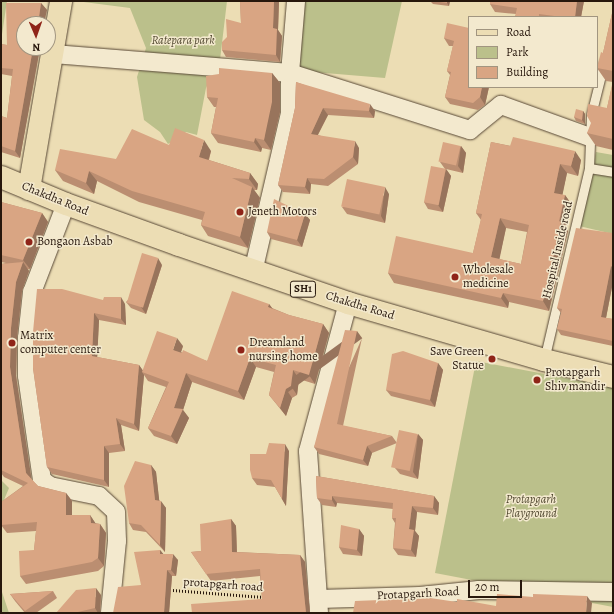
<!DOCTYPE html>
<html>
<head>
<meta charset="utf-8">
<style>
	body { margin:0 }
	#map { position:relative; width:614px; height:614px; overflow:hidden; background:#ecddb4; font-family:Alegreya,serif }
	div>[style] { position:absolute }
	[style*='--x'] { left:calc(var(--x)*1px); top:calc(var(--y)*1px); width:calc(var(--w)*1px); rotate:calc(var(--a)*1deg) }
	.green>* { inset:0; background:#bbc08b }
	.path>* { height:2.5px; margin-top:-1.25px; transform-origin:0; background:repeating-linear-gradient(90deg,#27170c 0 1px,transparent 0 3px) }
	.roads { filter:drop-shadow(0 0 1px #584836) drop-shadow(0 0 1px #584836) }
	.lane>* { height:9px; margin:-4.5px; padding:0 4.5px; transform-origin:4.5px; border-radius:4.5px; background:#f3e9ce }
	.street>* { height:18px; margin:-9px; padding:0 9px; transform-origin:9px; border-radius:9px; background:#f3e9ce }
	.primary>* { height:22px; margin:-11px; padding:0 11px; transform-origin:11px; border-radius:11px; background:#ecddb4 }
	.wall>* { inset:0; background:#bb8e71 }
	.shaded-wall>* { inset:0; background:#98745c; transform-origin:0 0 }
	.building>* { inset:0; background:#d9a583; transform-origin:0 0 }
	.dots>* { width:11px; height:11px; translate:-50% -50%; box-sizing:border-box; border:2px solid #f3e9ce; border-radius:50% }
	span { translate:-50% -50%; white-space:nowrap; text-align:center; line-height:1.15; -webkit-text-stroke:3px #f3e9ce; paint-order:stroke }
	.shield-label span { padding:1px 3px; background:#f3e9ce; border:1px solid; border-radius:3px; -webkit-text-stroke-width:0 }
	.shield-label { font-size:11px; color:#27170c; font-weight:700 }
	.park-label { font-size:12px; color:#534a32; font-style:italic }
	.street-label { font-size:12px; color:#27170c }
	.poi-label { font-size:12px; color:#27170c }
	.left { translate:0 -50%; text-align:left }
	.right { translate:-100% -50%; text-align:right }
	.frame { position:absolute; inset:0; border:2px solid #27170c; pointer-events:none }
	.legend { position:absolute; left:468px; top:16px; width:130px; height:72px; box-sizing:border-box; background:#f3e9ce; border:1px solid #a19580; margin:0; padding:5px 7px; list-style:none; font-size:12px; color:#27170c }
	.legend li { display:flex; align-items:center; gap:8px; height:20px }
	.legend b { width:20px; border:1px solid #a19580 }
	.north { position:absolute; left:16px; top:16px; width:40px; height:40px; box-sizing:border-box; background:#f3e9ce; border:1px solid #a19580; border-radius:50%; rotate:178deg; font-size:11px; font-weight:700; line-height:16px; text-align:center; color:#27170c }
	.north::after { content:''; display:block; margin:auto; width:14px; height:18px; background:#8f2418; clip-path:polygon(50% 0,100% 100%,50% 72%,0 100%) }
	.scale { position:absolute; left:468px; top:580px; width:54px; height:18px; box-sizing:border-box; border:2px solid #27170c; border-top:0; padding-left:5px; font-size:12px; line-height:14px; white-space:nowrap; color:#27170c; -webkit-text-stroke:3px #f3e9ce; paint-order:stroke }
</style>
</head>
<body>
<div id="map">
	<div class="green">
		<div style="clip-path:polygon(1px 1px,7px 1px,1px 41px)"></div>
		<div style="clip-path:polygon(76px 1px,227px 1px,220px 60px,206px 88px,197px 135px,186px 132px,168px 144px,160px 132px,144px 120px,137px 77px,146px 48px,130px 8px)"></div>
		<div style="clip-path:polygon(297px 1px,402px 1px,385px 78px,301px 71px,290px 63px)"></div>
		<div style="clip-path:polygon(596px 152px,613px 155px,613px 234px,579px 226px)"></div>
		<div style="clip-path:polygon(476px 361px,613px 387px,613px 607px,435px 573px)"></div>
		<div style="clip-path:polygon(1px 480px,9px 488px,1px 507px)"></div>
		<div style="clip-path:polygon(1px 590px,2px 592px,9px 613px,1px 613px)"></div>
	</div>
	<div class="path">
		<div style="--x:173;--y:590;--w:92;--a:4.4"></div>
	</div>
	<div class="roads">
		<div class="lane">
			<div style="--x:589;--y:168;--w:53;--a:-87.8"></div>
			<div style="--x:591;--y:115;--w:54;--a:-76"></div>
			<div style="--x:544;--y:360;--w:197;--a:-76.8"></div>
			<div style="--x:589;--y:168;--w:24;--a:9"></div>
		</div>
		<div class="street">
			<div style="--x:53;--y:54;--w:238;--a:4.6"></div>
			<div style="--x:290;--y:73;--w:189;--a:17.6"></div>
			<div style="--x:470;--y:130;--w:40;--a:-39"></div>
			<div style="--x:501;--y:105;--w:95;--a:19.8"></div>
			<div style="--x:66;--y:204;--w:94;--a:111.1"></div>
			<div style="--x:32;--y:292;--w:46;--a:96.2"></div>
			<div style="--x:27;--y:338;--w:38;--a:90"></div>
			<div style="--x:27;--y:376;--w:105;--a:81.8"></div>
			<div style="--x:42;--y:480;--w:10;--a:37"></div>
			<div style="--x:50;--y:486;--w:50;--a:11.5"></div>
			<div style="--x:99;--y:496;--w:23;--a:43"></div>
			<div style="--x:116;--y:512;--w:29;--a:88"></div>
			<div style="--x:117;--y:541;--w:72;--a:95.6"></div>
			<div style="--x:253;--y:272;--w:163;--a:-76.9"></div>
			<div style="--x:290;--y:113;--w:40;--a:-90"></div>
			<div style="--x:290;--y:73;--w:72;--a:-85.2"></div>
			<div style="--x:319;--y:599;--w:101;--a:-1.7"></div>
			<div style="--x:420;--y:596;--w:59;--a:-5.8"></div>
			<div style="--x:479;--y:590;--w:134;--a:0.9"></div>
			<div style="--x:319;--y:613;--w:162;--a:-93.9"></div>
			<div style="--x:308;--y:451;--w:153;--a:-74.9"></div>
		</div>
		<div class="primary">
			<div style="--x:1;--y:177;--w:70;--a:22.6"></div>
			<div style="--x:66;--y:204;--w:120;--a:19.9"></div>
			<div style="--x:179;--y:245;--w:179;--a:18.9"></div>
			<div style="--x:348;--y:303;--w:204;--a:16.2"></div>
			<div style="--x:544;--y:360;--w:71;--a:13.8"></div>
			<div style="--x:29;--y:189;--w:191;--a:-80.3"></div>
		</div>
	</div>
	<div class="wall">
		<div style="clip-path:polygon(240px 1px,279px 1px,278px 30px,282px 36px,280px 62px,226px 57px,222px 50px,241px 23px)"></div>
		<div style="clip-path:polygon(430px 1px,450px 1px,449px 6px,433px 4px)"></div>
		<div style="clip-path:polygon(490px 1px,584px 1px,581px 17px,515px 17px,516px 14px,495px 12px,490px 4px)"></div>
		<div style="clip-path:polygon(41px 3px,47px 10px,24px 48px,40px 48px,20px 158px,1px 152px,1px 116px,7px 118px,12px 76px,1px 74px,1px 44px,7px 45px)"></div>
		<div style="clip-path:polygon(613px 9px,613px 150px,596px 146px,587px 133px,607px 108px,613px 82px,606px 81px,597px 68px,603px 53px)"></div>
		<div style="clip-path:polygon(469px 28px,489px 87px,485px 105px,478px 110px,450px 104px,445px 97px,450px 75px,447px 71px,453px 46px,449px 46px,444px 38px)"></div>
		<div style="clip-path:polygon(272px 73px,280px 83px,280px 112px,271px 150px,262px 148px,261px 152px,218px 143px,211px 133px,216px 107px,214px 107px,207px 97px)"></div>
		<div style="clip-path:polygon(296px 82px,375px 111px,374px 118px,328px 115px,318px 135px,359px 148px,358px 164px,328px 186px,311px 184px,310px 194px,283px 192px,278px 185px,295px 108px)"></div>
		<div style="clip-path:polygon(583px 111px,585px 114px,585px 124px,576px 121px,574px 117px)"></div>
		<div style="clip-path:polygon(evenodd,491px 142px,581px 160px,578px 176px,567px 173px,562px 195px,565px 195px,572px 205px,566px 229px,568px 231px,549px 311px,509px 302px,508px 308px,394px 283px,388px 273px,473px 253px,481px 220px,476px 213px,491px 142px,506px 228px,527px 232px,521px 264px,499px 259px,506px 228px)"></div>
		<div style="clip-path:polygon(169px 145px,211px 151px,209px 160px,250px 173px,258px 184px,257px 190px,254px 190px,260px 198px,248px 248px,208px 236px,201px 225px,202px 220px,139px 202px,97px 181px,94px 194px,63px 181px,55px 170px,116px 159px)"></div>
		<div style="clip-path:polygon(461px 146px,466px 153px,463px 173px,446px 169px,451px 176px,443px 212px,428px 209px,424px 202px,445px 169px,440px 162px)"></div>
		<div style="clip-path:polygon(389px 194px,385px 223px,347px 214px,342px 207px)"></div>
		<div style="clip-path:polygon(1px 202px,42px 213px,48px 222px,30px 269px,28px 269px,29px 271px,22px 291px,17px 337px,16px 376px,31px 479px,38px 486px,66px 493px,72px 501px,72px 515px,90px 515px,95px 523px,100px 524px,106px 533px,104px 566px,98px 571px,26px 584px,20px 576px,34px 550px,36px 531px,7px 533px,1px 525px,1px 502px,23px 486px,4px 477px,1px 473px,1px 264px,6px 263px,1px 262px)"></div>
		<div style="clip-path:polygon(305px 214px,310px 220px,302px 247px,271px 239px,267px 232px)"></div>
		<div style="clip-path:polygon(613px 233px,613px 282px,606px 318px,613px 319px,613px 346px,561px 335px,557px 329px,561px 313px,557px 308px)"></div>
		<div style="clip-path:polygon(162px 265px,146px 314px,131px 308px,126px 302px)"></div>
		<div style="clip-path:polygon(103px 300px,125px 304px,126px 325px,99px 320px,97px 357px,139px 365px,143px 371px,183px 346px,181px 352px,207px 361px,269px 304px,272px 308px,289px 315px,323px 324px,329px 333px,315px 384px,299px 379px,297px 395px,292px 398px,286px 416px,269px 395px,274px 372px,256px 367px,244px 400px,192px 382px,183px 410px,189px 418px,177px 444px,154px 436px,148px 428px,166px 387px,148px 381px,144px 375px,139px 431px,121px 425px,125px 451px,109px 453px,109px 487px,52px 474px,47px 467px,33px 368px)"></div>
		<div style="clip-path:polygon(362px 338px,343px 426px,392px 436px,397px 443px,372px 453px,368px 466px,319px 454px,314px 447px)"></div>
		<div style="clip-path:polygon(438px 363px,443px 370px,435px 407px,391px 396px,386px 390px)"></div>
		<div style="clip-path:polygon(418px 434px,423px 440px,418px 479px,400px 474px,395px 468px)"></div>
		<div style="clip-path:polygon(289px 451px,286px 506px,275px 487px,257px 485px,252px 478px,266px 454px)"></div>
		<div style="clip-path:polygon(151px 465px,156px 472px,159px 500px,166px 508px,165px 552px,146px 532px,133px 530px,129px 523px)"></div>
		<div style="clip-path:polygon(316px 476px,434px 496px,439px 503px,438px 515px,417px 512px,415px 531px,419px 536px,416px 557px,398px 555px,393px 548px,395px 523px,392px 518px,393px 509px,337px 503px,336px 507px,322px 505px,317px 498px)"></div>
		<div style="clip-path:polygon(231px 519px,236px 526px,237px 552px,300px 555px,305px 562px,310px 613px,192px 613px,262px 599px,260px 576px,211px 581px,191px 552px,201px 551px)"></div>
		<div style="clip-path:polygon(359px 529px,364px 536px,362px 556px,343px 554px,339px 547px)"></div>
		<div style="clip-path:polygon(160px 550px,163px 554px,178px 560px,176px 576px,172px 576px,169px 613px,113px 613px,141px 585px)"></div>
		<div style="clip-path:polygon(53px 591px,57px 598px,36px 613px,25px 613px,15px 601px,10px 594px)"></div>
		<div style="clip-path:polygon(101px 595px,100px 613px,56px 613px)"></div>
	</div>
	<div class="shaded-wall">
		<div style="clip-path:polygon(274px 1px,279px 1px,278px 30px,282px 36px,280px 62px,276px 55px,273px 28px)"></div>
		<div style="clip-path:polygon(447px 1px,450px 1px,449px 6px,447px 3px)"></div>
		<div style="clip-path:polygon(577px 1px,584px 1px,581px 17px,575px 17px)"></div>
		<div style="clip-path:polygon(41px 3px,47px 10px,44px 24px,38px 24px)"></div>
		<div style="clip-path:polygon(33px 48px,40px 48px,20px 158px,15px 151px)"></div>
		<div style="clip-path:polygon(272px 73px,280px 83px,280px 112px,271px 150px,264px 140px)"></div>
		<div style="clip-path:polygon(482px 87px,489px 87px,485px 105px,480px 97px)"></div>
		<div style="clip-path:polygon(370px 104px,375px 111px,374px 118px,369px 111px)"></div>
		<div style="clip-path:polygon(323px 108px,328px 115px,315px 140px,311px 134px)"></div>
		<div style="clip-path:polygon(583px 111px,585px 114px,585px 124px,582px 120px)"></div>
		<div style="clip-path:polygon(255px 138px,262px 148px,261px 152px,254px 142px)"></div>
		<div style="clip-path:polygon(204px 140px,211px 151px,206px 168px,199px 157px)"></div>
		<div style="clip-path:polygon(355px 141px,359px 148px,358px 164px,353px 157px)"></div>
		<div style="clip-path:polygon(461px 146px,466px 153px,463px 173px,458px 166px)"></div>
		<div style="clip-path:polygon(575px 151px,581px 160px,578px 176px,571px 166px)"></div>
		<div style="clip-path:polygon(560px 164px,567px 173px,561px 202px,554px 193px)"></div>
		<div style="clip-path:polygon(446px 169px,451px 176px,443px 212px,438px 205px)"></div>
		<div style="clip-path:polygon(89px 171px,97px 181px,94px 194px,86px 183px)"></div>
		<div style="clip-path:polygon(250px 173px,258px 184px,257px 190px,249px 179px)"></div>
		<div style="clip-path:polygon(307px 178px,311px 184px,310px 194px,305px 187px)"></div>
		<div style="clip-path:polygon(252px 187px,260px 198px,248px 248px,240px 237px)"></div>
		<div style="clip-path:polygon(385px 187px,389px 194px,385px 223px,381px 216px)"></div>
		<div style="clip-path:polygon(565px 195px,572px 205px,566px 229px,568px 231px,549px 311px,543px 301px)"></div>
		<div style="clip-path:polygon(42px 213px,48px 222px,30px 269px,23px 260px)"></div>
		<div style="clip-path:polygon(305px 214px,310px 220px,302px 247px,297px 240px)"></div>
		<div style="clip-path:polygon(500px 218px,506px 228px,498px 266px,491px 257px)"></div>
		<div style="clip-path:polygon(158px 258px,162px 265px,146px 314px,141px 307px)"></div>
		<div style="clip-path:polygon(23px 262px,29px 271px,22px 291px,17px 337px,16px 376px,32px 482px,26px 473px,10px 367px,11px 328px,16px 282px)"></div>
		<div style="clip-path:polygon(611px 266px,613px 269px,613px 282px,605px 323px,601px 317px)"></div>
		<div style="clip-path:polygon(503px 293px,509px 302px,508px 308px,501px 298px)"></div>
		<div style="clip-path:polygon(121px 297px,125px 304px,126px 325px,121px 319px)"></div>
		<div style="clip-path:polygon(269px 304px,275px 312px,268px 307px)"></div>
		<div style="clip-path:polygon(94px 313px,99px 320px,97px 363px,92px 356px)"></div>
		<div style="clip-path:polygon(323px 324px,329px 333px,315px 384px,309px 375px)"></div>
		<div style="left:357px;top:331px;width:9px;height:95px;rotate:54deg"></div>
		<div style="clip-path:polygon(177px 338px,183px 346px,179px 358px,173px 350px)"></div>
		<div style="clip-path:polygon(250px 358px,256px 367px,244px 400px,238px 391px)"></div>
		<div style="clip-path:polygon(438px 363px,443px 370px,435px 407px,430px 400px)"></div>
		<div style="clip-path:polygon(139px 365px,144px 372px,142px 372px,144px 375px,139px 431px,134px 424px)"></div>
		<div style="clip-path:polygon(293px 370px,299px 379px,297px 395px,291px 386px)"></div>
		<div style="clip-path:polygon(186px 373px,192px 382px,183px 410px,189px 418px,177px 444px,171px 436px,174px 408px)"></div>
		<div style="clip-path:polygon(286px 389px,292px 398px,286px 416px,280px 408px)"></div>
		<div style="clip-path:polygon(116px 418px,121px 425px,125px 451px,120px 444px)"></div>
		<div style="clip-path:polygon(418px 434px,423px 440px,418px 479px,413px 472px)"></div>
		<div style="clip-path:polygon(285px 444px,289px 451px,286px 506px,282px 499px)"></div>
		<div style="clip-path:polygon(104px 446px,109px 453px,109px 487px,104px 480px)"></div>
		<div style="clip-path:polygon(367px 446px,372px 453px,368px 466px,363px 460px)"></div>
		<div style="clip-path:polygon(151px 465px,156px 472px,160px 507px,155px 500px)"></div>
		<div style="clip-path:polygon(66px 493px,72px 501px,72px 523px,66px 515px)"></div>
		<div style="clip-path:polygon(332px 496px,337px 503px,336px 507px,332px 500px)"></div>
		<div style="clip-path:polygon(434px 496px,439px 503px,438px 515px,433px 508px)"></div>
		<div style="clip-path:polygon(161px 501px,166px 508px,165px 552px,160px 545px)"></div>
		<div style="clip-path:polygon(412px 506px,417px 512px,415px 531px,419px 536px,416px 557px,411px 550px,409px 529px)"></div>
		<div style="clip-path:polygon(90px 515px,96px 524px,91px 523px)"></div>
		<div style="clip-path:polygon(231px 519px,236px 526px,237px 559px,232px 552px)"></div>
		<div style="clip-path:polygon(100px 524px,106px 533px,104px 566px,98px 558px)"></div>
		<div style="clip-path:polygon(359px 529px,364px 536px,362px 556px,357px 550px)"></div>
		<div style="clip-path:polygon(160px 550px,165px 556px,160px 554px)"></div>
		<div style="clip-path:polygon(173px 554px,178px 560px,176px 576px,171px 570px)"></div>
		<div style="clip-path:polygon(300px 555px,305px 562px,310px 613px,306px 613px)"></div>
		<div style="clip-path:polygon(167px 570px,172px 576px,169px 613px,164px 613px)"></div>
		<div style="clip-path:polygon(96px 588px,101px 595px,100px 613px,98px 613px,95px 608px)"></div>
		<div style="clip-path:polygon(587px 596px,592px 603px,591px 613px,586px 613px)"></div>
	</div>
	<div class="building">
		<div style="clip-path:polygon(240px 1px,274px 1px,273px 28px,277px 29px,276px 55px,222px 50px,222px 42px,227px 37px,226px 19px,241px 23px)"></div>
		<div style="clip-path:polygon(432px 1px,447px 1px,447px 3px)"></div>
		<div style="clip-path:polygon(490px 1px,577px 1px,575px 17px,562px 17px,539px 14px,539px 17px,515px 17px,517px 8px,490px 4px)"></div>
		<div style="clip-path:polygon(6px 3px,41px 3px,38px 24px,24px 24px,24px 48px,33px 48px,15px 151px,1px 146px,1px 116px,7px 118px,13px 69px,1px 68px,1px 44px,7px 45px)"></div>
		<div style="clip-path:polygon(613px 9px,613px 71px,597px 68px,601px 52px,603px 53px)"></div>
		<div style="clip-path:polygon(447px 23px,469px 28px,469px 87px,482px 87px,480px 97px,473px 103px,445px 97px,451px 72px,447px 71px,454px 41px,444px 38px)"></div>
		<div style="clip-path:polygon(219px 68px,272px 73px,272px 102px,264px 140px,255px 138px,254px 142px,211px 133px,218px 98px,207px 97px,206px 76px,219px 74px)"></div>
		<div style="clip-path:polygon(613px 80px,613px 139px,587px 133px,591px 123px,587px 116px,588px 104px,607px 108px)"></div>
		<div style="clip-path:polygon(296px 82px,370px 104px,369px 111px,323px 108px,311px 134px,355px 141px,353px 157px,324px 179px,307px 178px,305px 187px,278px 185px,295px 108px)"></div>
		<div style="clip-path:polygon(576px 109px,583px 111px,582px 120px,574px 117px)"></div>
		<div style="clip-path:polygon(175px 128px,204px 140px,199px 157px,250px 173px,249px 179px,232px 178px,252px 187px,240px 237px,201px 225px,205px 212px,132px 191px,89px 171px,86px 183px,55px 170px,60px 149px,116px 159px,132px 129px,169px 145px)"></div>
		<div style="clip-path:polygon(evenodd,513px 137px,575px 151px,571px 166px,560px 164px,554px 193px,565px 195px,559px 221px,561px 222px,543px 301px,503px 293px,501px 298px,388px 273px,396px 236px,473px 253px,482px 214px,476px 213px,491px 142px,510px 146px,513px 137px,500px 218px,529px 225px,521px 264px,491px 257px,500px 218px)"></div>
		<div style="left:443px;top:142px;width:18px;height:20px;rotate:13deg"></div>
		<div style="left:431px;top:166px;width:15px;height:37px;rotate:11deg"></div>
		<div style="left:347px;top:179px;width:39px;height:28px;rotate:12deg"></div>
		<div style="clip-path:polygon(274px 199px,305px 214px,297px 240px,267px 232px)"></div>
		<div style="clip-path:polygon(1px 202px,42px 213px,23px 260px,1px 255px)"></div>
		<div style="clip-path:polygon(576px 228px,613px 233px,613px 267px,611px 266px,601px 317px,613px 319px,613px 341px,557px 329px,562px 309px,557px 308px)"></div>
		<div style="left:142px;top:253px;width:17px;height:52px;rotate:17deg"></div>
		<div style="clip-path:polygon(23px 262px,16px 282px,11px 328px,10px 367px,26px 473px,38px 486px,66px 493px,66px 515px,90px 515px,91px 523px,100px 524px,98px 558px,92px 562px,20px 576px,19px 551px,34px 550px,37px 522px,1px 525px,1px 502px,28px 483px,1px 470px,1px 264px)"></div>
		<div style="clip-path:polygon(37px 289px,62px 289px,103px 300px,104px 297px,121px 297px,121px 319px,94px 313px,92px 356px,139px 365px,134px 424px,116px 418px,120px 444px,104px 446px,104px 480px,47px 467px,33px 368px,33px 332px)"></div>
		<div style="clip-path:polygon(232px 291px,269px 304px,268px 307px,289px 315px,323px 324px,309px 375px,293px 370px,291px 386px,286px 389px,280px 408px,269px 395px,276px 365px,250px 358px,238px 391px,186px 373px,174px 408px,183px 409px,171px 436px,148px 428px,169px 382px,142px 372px,157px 331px,177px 338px,173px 350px,182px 353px,183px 350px,207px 361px)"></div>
		<div style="clip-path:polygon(345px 330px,357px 331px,337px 424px,392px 436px,367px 446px,363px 460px,314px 447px)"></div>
		<div style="clip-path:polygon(403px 351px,438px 363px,430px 400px,386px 390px,392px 354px)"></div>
		<div style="left:399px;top:430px;width:19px;height:38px;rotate:12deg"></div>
		<div style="clip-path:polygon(269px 443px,285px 444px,282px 499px,271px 480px,252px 478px,250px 470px,250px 454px,266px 454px)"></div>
		<div style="clip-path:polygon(135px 461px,151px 465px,155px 500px,161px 501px,160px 545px,141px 525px,129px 523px,124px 486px)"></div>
		<div style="clip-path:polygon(316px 476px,434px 496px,433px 508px,412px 506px,409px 529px,414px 530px,411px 550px,393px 548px,396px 518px,392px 518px,393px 503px,332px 496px,332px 500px,317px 498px)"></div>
		<div style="clip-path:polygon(231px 519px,232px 552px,300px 555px,306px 613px,192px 613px,191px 604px,262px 599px,260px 569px,206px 574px,191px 552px,201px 551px,200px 524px)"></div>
		<div style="clip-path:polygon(341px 525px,359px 529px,357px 550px,339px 547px)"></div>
		<div style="clip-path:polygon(160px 550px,160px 554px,173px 554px,171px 570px,167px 570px,164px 613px,113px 613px,118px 587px,141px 585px,134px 552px)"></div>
		<div style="clip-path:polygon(96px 588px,95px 608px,78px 612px,78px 613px,56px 613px,76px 590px)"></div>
		<div style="clip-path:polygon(53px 591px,25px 611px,10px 594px)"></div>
		<div style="clip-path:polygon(497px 594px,533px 597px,533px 594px,587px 596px,586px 613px,353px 613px,355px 601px,430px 598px,457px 602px,457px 599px,496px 606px)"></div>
	</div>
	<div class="dots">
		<div style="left:240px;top:212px;background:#8f2418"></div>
		<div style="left:29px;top:242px;background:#8f2418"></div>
		<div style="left:455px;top:277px;background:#8f2418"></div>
		<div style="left:12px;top:343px;background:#8f2418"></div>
		<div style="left:241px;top:350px;background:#8f2418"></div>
		<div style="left:492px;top:359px;background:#8f2418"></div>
		<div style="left:537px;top:380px;background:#8f2418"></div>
	</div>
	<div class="shield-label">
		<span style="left:303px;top:289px">SH1</span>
	</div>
	<div class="park-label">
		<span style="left:183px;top:41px">Ratepara park</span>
		<span style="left:531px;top:507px">Protapgarh<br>Playground</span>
	</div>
	<div class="street-label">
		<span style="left:55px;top:199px;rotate:22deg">Chakdha Road</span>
		<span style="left:558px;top:250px;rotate:-77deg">Hospital Inside road</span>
		<span style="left:360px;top:306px;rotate:17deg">Chakdha Road</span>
		<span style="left:223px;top:585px;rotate:4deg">protapgarh road</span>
		<span style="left:418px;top:594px;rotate:-3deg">Protapgarh Road</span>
	</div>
	<div class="poi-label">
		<span class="left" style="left:248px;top:212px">Jeneth Motors</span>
		<span class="left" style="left:37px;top:242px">Bongaon Asbab</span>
		<span class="left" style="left:463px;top:277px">Wholesale<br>medicine</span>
		<span class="left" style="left:20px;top:343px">Matrix<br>computer center</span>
		<span class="left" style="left:249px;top:350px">Dreamland<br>nursing home</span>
		<span class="right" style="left:484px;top:359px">Save Green<br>Statue</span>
		<span class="left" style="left:545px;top:380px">Protapgarh<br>Shiv mandir</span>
	</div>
	<div class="frame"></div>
	<ul class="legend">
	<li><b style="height:5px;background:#ecddb4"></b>Road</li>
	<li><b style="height:11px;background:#bbc08b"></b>Park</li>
	<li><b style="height:11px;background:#d9a583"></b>Building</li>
	</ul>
	<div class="north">N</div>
	<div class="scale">20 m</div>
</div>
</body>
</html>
